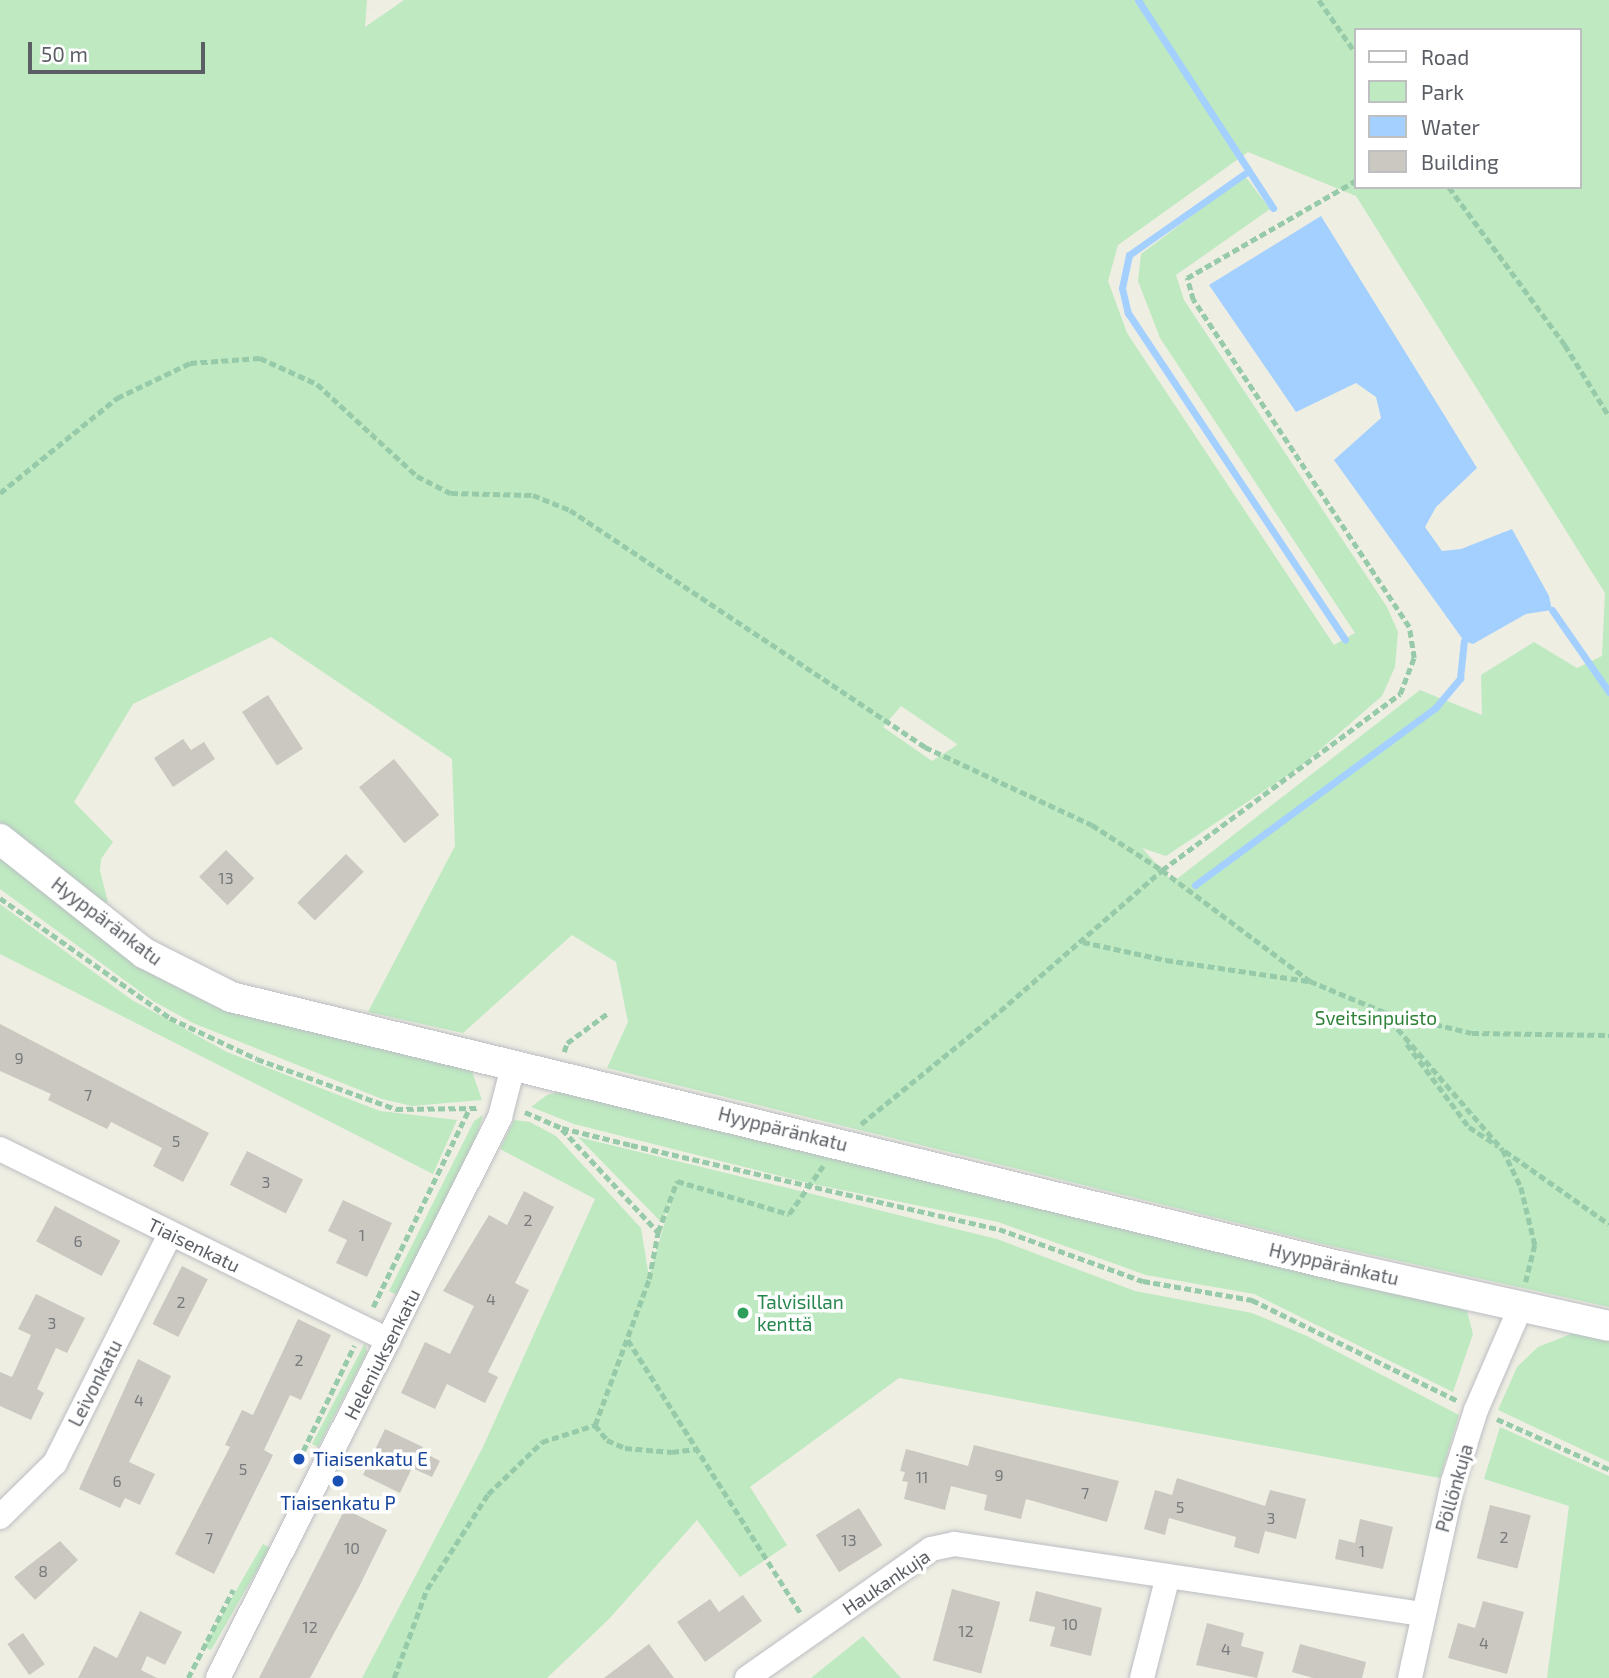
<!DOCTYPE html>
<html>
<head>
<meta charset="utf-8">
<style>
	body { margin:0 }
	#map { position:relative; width:1609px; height:1678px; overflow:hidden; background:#efeee3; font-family:"Exo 2",sans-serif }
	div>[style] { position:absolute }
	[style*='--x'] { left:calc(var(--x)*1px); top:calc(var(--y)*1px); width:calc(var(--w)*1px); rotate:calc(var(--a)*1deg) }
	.green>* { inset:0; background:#bee9c1; transform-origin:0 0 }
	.water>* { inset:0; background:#a4d0ff }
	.stream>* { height:7px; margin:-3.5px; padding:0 3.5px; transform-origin:3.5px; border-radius:3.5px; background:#a4d0ff }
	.building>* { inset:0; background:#cac8c0; transform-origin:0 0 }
	.path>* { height:4.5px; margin-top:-2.25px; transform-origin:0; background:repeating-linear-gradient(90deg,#96caa9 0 7px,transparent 0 10.5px) }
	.roads { filter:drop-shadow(0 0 2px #bbbdc3) drop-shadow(0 0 2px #bbbdc3) }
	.minor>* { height:24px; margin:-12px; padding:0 12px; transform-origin:12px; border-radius:12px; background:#fff }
	.tertiary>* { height:30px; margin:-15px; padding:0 15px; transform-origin:15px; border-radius:15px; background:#fff }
	.dots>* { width:19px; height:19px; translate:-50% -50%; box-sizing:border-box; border:4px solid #fff; border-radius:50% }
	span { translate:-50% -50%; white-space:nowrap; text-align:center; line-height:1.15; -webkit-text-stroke:7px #fff; paint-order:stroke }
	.number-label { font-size:16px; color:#77797c }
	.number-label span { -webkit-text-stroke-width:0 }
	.street-label { font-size:19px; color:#5b5f65 }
	.park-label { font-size:19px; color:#2e8238 }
	.leisure-label { font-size:19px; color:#27864d }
	.left { translate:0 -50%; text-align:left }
	.transit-label { font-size:19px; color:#164399 }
	.legend { position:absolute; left:1354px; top:28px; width:228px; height:161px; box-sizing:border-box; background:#fff; border:2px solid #bdbfc1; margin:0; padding:9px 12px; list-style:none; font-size:21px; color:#5b5f65 }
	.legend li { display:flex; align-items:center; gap:14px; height:35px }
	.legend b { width:35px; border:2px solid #bdbfc1 }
	.scale { position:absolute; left:28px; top:42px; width:177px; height:32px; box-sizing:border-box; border:4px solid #5b5f65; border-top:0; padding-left:9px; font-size:21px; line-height:24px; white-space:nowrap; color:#5b5f65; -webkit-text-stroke:5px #fff; paint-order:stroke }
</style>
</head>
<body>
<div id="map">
	<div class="green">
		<div style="clip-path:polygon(evenodd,0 0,367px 0,365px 27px,404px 0,1609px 0,1609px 1307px,1327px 1245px,607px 1068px,628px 1022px,616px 962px,572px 935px,463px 1033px,368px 1012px,455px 846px,452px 759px,271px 637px,133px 704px,74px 802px,113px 842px,101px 859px,100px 871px,108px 902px,97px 904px,0 823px,0 0,1355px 30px,1579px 30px,1579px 187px,1355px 187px,1355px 30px,0 0,1248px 152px,1356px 196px,1605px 593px,1602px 656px,1577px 668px,1534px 642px,1481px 675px,1482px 715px,1420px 690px,1173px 882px,1142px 848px,1166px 856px,1300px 767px,1382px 696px,1395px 667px,1398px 632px,1387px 607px,1184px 300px,1176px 275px,1270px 209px,1245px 176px,1141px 254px,1138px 281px,1160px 338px,1355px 633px,1334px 645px,1127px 333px,1108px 281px,1118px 245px,1248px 152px,0 0,901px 706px,957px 744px,957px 745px,932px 761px,883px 727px,901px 706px)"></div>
		<div style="clip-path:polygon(0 855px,140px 964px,470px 1066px,482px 1100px,412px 1106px,382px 1099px,193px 1023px,153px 1001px,0 889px)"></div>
		<div style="clip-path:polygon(0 904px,132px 1000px,227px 1052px,380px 1111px,457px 1120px,433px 1174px,0 954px)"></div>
		<div style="clip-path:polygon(562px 1091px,1450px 1305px,1467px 1311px,1473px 1334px,1453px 1392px,1254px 1294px,1146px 1275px,998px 1222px,808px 1183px,574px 1124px,531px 1107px,547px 1095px)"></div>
		<div style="clip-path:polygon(483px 1115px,476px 1138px,397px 1295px,389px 1291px,474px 1121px)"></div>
		<div style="clip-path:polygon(514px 1120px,530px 1122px,556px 1136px,641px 1228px,649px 1277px,673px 1194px,662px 1223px,578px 1137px,997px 1239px,1135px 1291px,1252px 1313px,1307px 1336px,1459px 1415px,1440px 1478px,899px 1378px,750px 1487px,787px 1545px,740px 1577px,697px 1520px,609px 1619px,547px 1678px,362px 1678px,483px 1447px,595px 1199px,500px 1149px)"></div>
		<div style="clip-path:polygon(1581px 1330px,1609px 1338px,1609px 1462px,1498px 1410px,1517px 1367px,1538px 1347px)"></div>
		<div style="clip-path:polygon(365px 1343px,367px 1352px,318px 1447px,312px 1444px)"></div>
		<div style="clip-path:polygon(1500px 1427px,1609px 1476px,1609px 1678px,1547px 1678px,1569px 1506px,1484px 1479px)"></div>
		<div style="left:263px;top:1544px;width:8px;height:118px;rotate:30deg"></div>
		<div style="clip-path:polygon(863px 1636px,901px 1678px,811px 1678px)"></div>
	</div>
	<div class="water">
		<div style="clip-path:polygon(1321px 216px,1477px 468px,1436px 507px,1425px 527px,1442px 551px,1461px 549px,1512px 529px,1549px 596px,1552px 610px,1526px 614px,1473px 644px,1464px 641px,1334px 460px,1381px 418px,1376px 397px,1356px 383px,1296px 412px,1209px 285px)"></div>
	</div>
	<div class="stream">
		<div style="--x:1138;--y:0;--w:248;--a:57"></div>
		<div style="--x:1247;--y:172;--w:144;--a:144.9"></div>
		<div style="--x:1129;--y:255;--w:34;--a:102"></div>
		<div style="--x:1122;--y:288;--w:26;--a:77"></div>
		<div style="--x:1128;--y:313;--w:392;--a:56.4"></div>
		<div style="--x:1552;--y:610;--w:100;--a:55.2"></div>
		<div style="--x:1195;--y:885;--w:300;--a:-36.4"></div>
		<div style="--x:1436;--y:707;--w:38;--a:-50"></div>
		<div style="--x:1460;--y:678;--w:37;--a:-84"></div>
	</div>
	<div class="building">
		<div style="left:268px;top:695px;width:64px;height:31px;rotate:57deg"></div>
		<div style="clip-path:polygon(183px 739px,191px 750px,204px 742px,215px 759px,173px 787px,154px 758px)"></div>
		<div style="left:394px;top:759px;width:72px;height:45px;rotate:51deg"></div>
		<div style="left:226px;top:850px;width:40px;height:38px;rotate:45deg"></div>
		<div style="left:346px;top:854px;width:25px;height:69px;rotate:45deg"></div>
		<div style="clip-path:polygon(0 1024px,209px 1133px,183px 1182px,153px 1166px,162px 1148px,111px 1122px,107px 1129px,48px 1100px,51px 1094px,0 1071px)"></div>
		<div style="left:247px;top:1151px;width:63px;height:38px;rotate:27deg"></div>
		<div style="clip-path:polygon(524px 1191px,554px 1207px,515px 1283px,529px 1290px,488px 1372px,498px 1377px,485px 1403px,447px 1384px,435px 1409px,401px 1393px,425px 1342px,450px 1354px,474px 1306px,443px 1291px,489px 1215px,507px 1225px)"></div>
		<div style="clip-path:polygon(343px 1200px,392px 1223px,367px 1277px,336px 1263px,347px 1240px,328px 1231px)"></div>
		<div style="left:55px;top:1206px;width:74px;height:40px;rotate:28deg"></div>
		<div style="left:182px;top:1266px;width:29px;height:65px;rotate:27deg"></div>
		<div style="clip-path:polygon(36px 1294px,85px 1318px,67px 1353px,56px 1348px,37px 1389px,44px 1393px,31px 1420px,0 1406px,0 1372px,12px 1377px,31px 1335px,18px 1329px)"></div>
		<div style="clip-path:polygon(298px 1319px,331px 1335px,301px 1400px,290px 1395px,264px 1450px,273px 1455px,214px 1574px,175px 1554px,230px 1447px,225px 1445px,242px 1410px,253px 1415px)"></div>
		<div style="clip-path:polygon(138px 1359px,171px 1376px,129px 1462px,155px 1474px,140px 1505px,125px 1498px,120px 1508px,79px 1489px)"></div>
		<div style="clip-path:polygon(385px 1429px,423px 1447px,421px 1451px,440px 1461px,432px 1477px,412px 1468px,400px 1493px,363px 1475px)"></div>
		<div style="clip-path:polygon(974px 1445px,1119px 1481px,1107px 1522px,1026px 1499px,1021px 1519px,984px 1510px,987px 1495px,951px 1486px,945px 1510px,904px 1499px,908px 1482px,902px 1481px,905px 1472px,900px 1471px,906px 1449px,968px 1466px)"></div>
		<div style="clip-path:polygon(1177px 1478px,1265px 1506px,1270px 1490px,1306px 1499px,1296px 1539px,1265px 1531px,1259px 1554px,1234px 1547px,1236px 1537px,1169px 1518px,1165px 1535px,1144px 1529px,1155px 1490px,1172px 1495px)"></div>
		<div style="left:1490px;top:1505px;width:42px;height:55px;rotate:14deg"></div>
		<div style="left:859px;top:1508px;width:44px;height:51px;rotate:58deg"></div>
		<div style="clip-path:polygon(345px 1509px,387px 1530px,359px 1587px,310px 1678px,259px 1678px)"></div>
		<div style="clip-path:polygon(1360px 1519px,1393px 1527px,1383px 1569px,1335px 1559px,1339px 1539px,1355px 1543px)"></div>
		<div style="clip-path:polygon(60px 1541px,78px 1560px,35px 1600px,14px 1577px)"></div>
		<div style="left:952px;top:1589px;width:50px;height:74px;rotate:15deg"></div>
		<div style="clip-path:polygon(1036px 1591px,1102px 1608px,1091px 1656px,1050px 1646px,1055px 1627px,1029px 1621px)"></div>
		<div style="clip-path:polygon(743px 1595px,762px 1621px,705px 1662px,677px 1622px,710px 1599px,719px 1612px)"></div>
		<div style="clip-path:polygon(1483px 1601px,1524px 1612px,1507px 1674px,1448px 1658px,1458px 1623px,1475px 1628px)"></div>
		<div style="clip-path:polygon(140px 1611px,182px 1632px,165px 1665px,147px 1656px,141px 1670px,157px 1678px,78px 1678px,94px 1646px,117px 1658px)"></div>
		<div style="clip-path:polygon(1207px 1623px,1244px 1633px,1241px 1646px,1264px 1652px,1257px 1678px,1196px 1665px)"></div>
		<div style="left:23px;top:1633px;width:38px;height:19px;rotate:55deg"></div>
		<div style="clip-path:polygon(649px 1644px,674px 1678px,604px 1678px)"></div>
		<div style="clip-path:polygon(1300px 1644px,1366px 1662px,1362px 1678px,1313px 1678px,1292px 1672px)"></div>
	</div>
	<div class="path">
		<div style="--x:1319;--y:0;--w:63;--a:55.3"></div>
		<div style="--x:1449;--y:187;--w:196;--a:53.7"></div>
		<div style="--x:1565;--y:345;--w:84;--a:58.2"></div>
		<div style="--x:0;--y:493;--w:151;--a:-39.1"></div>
		<div style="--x:117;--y:398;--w:81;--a:-25.6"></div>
		<div style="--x:190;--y:363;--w:70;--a:-4.1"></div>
		<div style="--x:260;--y:358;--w:63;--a:24.5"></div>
		<div style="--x:317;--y:384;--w:136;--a:42.6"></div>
		<div style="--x:417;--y:476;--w:38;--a:27"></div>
		<div style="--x:451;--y:493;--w:82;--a:1.4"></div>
		<div style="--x:533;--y:495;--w:40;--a:22"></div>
		<div style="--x:570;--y:510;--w:427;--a:33.7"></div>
		<div style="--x:925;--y:747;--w:184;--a:25"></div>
		<div style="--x:1092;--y:825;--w:83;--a:32.7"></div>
		<div style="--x:1162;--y:870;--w:185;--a:36.9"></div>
		<div style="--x:1310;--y:981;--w:80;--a:22.7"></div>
		<div style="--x:1384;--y:1012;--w:90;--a:13.4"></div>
		<div style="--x:1472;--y:1033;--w:137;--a:0.8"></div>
		<div style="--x:0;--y:898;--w:208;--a:35.2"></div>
		<div style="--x:170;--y:1018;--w:96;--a:25.2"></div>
		<div style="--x:257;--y:1059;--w:148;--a:19.8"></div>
		<div style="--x:396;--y:1109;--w:82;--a:-0.7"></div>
		<div style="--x:1083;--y:942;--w:85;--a:12.2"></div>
		<div style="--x:1166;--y:960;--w:145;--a:8.4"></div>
		<div style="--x:1384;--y:1013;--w:181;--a:49"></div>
		<div style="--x:1503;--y:1150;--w:41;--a:64.1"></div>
		<div style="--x:1521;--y:1187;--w:60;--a:76.4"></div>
		<div style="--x:1535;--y:1245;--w:38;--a:104"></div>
		<div style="--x:1407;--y:1044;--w:104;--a:53.2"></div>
		<div style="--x:1469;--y:1127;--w:35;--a:33"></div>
		<div style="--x:564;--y:1052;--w:9;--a:-72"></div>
		<div style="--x:567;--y:1043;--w:51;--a:-36.2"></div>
		<div style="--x:525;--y:1112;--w:40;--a:23.4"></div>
		<div style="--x:562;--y:1128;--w:71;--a:13.8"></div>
		<div style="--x:631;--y:1145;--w:377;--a:12.9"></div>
		<div style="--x:999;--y:1229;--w:153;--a:19.9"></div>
		<div style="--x:1143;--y:1281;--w:111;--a:9.9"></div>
		<div style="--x:1252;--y:1300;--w:229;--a:26.1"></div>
		<div style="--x:861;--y:1124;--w:179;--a:-39.1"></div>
		<div style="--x:1000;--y:1011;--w:215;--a:-41"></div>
		<div style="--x:1162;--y:870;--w:296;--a:-36.5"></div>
		<div style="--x:1400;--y:694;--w:39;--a:-69"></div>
		<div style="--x:1414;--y:658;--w:31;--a:-99"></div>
		<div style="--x:1409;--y:627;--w:392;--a:-123.4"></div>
		<div style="--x:1193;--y:300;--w:23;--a:-105"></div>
		<div style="--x:1187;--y:278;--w:194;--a:-30"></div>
		<div style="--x:562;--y:1129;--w:141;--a:47"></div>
		<div style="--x:1505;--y:1151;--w:127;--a:35.1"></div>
		<div style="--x:373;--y:1307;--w:220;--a:-64.1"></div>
		<div style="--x:628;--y:1340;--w:324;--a:57.7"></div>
		<div style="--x:1497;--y:1419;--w:123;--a:24.1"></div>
		<div style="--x:595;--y:1425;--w:156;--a:-69.7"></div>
		<div style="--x:649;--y:1279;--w:48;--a:-79.2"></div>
		<div style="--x:658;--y:1232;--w:54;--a:-69.6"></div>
		<div style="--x:677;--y:1181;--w:117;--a:16.4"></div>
		<div style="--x:789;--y:1214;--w:59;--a:-54.7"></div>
		<div style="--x:595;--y:1425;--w:19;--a:51"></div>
		<div style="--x:607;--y:1440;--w:20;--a:24"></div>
		<div style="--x:625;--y:1448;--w:47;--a:4.9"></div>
		<div style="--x:672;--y:1452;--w:24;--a:-7"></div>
		<div style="--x:303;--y:1451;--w:117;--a:-64.1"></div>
		<div style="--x:188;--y:1678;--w:99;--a:-62.9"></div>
		<div style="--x:394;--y:1678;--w:95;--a:-69.7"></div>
		<div style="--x:427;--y:1589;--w:113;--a:-57.3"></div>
		<div style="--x:488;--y:1494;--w:75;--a:-43.9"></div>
		<div style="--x:542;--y:1442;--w:56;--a:-17.8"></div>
	</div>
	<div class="roads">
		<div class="minor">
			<div style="--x:0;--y:1149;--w:433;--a:26.2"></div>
			<div style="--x:0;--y:1517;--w:77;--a:-44.5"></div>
			<div style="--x:55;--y:1463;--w:256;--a:-63.3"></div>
			<div style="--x:218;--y:1678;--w:628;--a:-63.31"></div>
			<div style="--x:500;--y:1117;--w:56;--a:-75.5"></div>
			<div style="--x:747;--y:1678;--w:225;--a:-35"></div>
			<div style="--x:931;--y:1549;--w:24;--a:-12"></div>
			<div style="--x:954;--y:1544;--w:472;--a:8.5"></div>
			<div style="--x:1142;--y:1678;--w:105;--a:-75.7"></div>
			<div style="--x:1410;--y:1678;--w:201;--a:-77.6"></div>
			<div style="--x:1453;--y:1482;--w:76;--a:-72.3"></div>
			<div style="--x:1476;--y:1410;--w:113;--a:-66.6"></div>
		</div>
		<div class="tertiary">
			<div style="--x:0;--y:839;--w:184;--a:38.4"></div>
			<div style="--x:144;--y:953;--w:97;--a:26.8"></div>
			<div style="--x:231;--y:997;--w:1144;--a:13.65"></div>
			<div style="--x:1343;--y:1267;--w:272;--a:12.5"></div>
		</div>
	</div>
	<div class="dots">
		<div style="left:743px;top:1313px;background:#2e9e5b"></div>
		<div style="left:299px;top:1459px;background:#1a4fb4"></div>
		<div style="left:338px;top:1481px;background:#1a4fb4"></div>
	</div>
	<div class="number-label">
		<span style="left:226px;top:878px">13</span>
		<span style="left:19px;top:1058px">9</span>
		<span style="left:88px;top:1095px">7</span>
		<span style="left:176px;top:1141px">5</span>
		<span style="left:266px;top:1182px">3</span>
		<span style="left:528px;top:1220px">2</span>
		<span style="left:362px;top:1235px">1</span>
		<span style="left:78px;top:1241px">6</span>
		<span style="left:491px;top:1299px">4</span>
		<span style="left:181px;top:1302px">2</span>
		<span style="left:52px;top:1323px">3</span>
		<span style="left:299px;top:1360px">2</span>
		<span style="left:139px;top:1400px">4</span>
		<span style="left:243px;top:1469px">5</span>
		<span style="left:999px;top:1475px">9</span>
		<span style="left:922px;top:1477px">11</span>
		<span style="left:117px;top:1481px">6</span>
		<span style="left:1085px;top:1493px">7</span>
		<span style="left:1180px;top:1507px">5</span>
		<span style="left:1271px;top:1518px">3</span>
		<span style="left:1504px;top:1537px">2</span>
		<span style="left:209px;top:1538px">7</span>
		<span style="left:849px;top:1540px">13</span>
		<span style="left:352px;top:1548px">10</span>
		<span style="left:1362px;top:1551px">1</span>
		<span style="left:43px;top:1571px">8</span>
		<span style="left:1070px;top:1624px">10</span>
		<span style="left:310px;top:1627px">12</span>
		<span style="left:966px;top:1631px">12</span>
		<span style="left:1484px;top:1643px">4</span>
		<span style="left:1226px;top:1649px">4</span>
	</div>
	<div class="street-label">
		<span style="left:107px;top:921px;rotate:37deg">Hyyppäränkatu</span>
		<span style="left:783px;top:1129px;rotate:14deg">Hyyppäränkatu</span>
		<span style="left:194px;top:1245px;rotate:26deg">Tiaisenkatu</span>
		<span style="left:1334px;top:1264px;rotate:13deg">Hyyppäränkatu</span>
		<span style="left:382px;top:1354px;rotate:-63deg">Heleniuksenkatu</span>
		<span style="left:95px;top:1383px;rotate:-63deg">Leivonkatu</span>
		<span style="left:1454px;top:1488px;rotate:-74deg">Pöllönkuja</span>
		<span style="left:886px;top:1582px;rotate:-34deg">Haukankuja</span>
	</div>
	<div class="park-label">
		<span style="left:1376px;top:1018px">Sveitsinpuisto</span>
	</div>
	<div class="leisure-label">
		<span class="left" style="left:757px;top:1313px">Talvisillan<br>kenttä</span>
	</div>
	<div class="transit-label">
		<span class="left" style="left:313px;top:1459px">Tiaisenkatu E</span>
		<span style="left:338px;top:1503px">Tiaisenkatu P</span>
	</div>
	<ul class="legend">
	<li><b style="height:9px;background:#fff"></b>Road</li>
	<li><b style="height:19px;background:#bee9c1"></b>Park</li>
	<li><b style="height:19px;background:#a4d0ff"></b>Water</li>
	<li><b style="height:19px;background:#cac8c0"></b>Building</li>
	</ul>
	<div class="scale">50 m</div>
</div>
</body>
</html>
